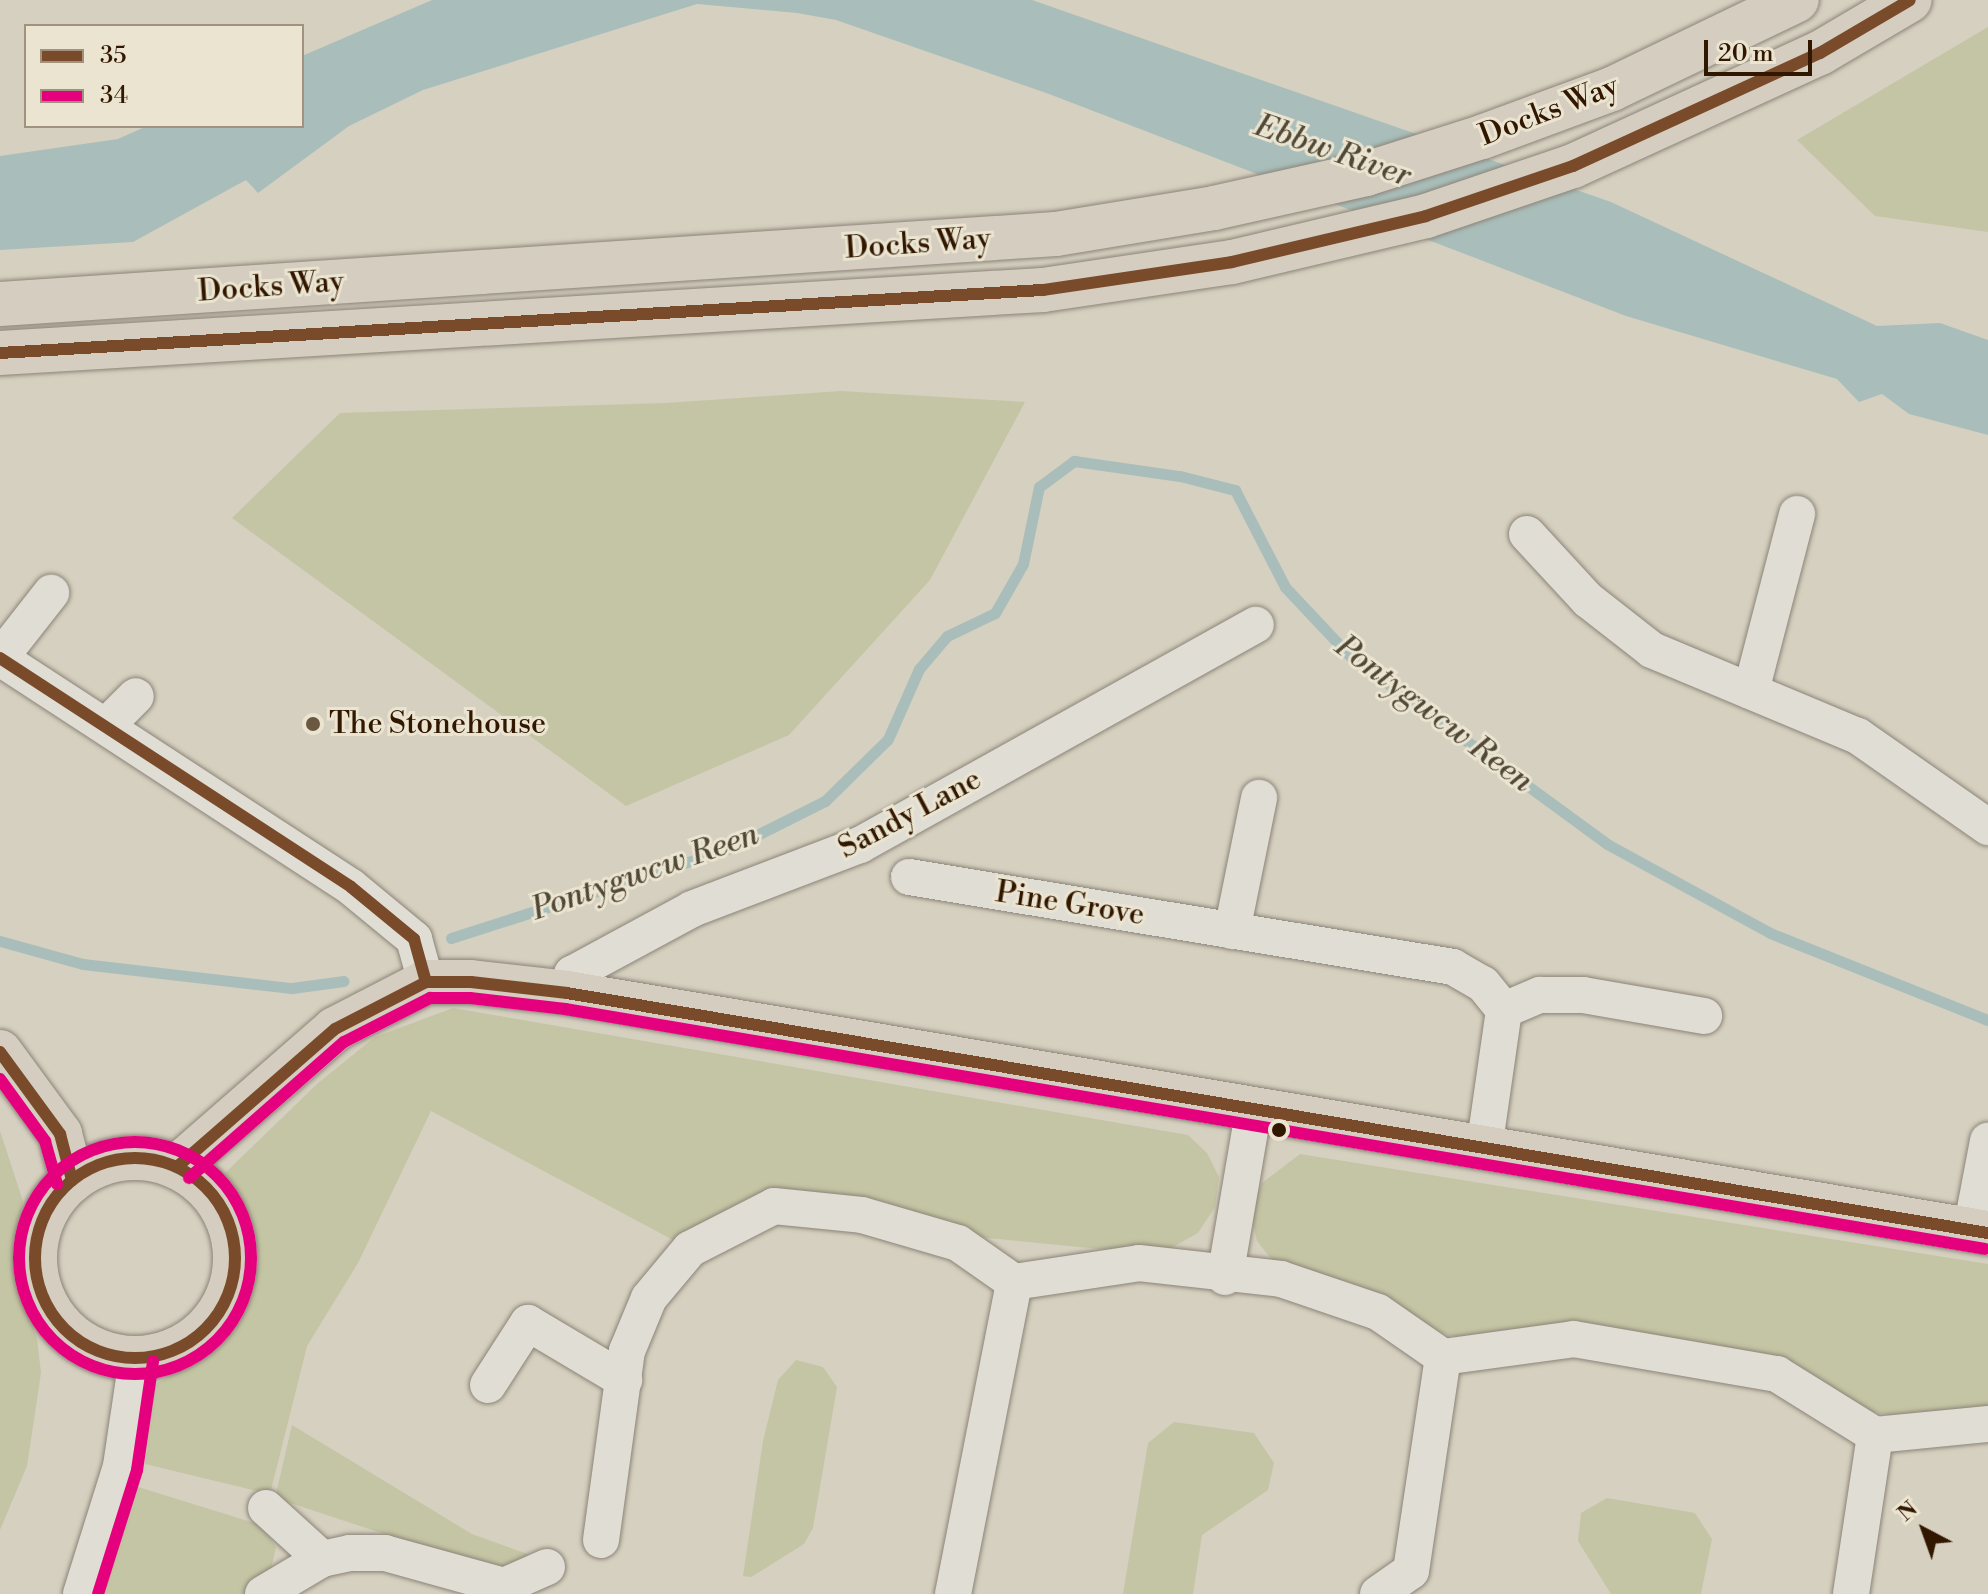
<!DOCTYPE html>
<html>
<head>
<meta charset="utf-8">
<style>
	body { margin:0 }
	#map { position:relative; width:1988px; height:1594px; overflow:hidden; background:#d6d0c0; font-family:"Libre Bodoni",serif }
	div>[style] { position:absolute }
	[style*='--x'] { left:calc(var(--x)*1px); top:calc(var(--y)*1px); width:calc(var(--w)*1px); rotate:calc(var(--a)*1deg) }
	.green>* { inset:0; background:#c4c5a4 }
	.water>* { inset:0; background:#a9beba }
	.stream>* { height:11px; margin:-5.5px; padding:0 5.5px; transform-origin:5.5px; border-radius:5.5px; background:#a9beba }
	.roads { filter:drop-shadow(0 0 2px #8b8478) drop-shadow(0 0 2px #8b8478) }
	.minor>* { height:36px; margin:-18px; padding:0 18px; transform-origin:18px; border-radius:18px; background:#e0ddd4 }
	.major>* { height:44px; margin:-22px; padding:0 22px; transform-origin:22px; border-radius:22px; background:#d4cdc0 }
	.major>.ring { margin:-22px; padding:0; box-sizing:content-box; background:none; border:44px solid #d4cdc0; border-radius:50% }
	.bus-1>* { height:12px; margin:-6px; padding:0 6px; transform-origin:6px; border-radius:6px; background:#7a4b2a }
	.bus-1>.ring { margin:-6px; padding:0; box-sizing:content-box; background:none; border:12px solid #7a4b2a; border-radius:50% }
	.bus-2>* { height:12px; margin:-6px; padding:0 6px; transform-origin:6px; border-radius:6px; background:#e5007d }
	.bus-2>.ring { margin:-6px; padding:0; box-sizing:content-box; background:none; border:12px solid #e5007d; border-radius:50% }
	.dots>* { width:22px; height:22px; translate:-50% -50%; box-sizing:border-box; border:4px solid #eae4d0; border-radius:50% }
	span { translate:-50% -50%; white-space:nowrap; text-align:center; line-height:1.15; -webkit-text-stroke:6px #eae4d0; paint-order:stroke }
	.street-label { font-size:30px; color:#321700 }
	.poi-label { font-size:30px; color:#321700 }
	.left { translate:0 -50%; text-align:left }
	.water-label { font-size:32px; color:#504737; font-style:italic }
	.legend { position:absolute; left:24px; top:24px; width:280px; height:104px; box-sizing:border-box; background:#eae4d0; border:2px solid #a0927d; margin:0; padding:10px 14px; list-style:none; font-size:24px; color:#321700 }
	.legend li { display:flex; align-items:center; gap:16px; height:40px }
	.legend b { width:40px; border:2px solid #a0927d }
	.north { position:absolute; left:1884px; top:1490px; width:80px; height:80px; -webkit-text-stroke:6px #eae4d0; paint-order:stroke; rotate:319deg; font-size:22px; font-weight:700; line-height:32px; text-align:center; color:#321700 }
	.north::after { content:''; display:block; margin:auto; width:28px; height:36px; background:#321700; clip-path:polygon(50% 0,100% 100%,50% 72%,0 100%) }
	.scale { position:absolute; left:1704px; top:40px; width:108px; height:36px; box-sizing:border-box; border:4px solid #321700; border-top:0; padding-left:10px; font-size:24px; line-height:28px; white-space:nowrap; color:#321700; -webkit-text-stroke:6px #eae4d0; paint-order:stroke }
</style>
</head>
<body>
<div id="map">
	<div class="green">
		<div style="clip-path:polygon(1988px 27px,1988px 232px,1875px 216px,1797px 140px)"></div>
		<div style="clip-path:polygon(841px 391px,1025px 402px,930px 580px,789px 735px,626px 806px,232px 518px,340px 413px,666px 403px)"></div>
		<div style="clip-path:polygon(453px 1008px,1188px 1135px,1207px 1153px,1219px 1177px,1215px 1207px,1198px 1233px,1171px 1248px,1120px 1251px,968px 1236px,825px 1194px,675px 1241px,431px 1111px,358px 1263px,307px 1346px,270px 1494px,145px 1464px,155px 1384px,196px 1362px,221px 1339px,243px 1299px,253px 1264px,244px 1215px,223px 1175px,318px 1083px,375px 1037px)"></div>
		<div style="clip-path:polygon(0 1131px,23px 1201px,16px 1251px,19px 1293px,37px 1338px,41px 1373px,27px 1466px,0 1530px)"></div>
		<div style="clip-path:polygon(1300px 1154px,1988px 1264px,1988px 1413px,1917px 1419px,1866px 1411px,1824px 1397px,1447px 1335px,1272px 1260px,1257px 1241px,1250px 1211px,1262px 1183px)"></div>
		<div style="clip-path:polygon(796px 1360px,823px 1367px,837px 1387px,813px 1528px,804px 1544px,751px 1577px,743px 1576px,763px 1441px,778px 1380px)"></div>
		<div style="clip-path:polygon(1174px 1422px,1254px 1433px,1274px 1463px,1268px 1490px,1202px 1535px,1193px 1594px,1123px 1594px,1148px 1443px)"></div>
		<div style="clip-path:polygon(292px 1425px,472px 1534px,533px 1556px,503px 1573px,275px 1498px)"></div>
		<div style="clip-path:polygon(135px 1486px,261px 1525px,276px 1547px,271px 1569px,244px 1594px,101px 1594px)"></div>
		<div style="clip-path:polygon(1607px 1498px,1695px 1513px,1712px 1539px,1701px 1594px,1611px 1594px,1578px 1541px,1581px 1513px)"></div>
	</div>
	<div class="water">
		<div style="clip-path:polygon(432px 0,1032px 0,1611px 202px,1877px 326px,1940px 323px,1988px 340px,1988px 435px,1909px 414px,1882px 394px,1859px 402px,1837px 379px,1626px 316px,1049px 94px,836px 20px,797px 13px,697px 4px,423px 90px,349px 126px,258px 193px,246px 180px,133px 242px,0 250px,0 156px,118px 139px,147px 126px,302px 126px,302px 56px)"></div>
	</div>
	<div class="stream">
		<div style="--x:451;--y:938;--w:294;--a:-17.8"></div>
		<div style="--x:731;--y:848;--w:105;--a:-26.6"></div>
		<div style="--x:825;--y:801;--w:88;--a:-44.5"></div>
		<div style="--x:888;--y:739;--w:77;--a:-66.1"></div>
		<div style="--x:919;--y:669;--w:43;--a:-49.7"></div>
		<div style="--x:947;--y:636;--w:53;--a:-25.6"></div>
		<div style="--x:995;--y:613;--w:56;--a:-60.3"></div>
		<div style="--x:1023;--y:564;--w:79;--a:-78.3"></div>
		<div style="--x:1039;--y:487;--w:44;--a:-36.6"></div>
		<div style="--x:1074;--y:461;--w:107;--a:8.1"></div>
		<div style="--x:1180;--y:476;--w:57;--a:14.3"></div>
		<div style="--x:1235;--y:490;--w:109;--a:62.7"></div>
		<div style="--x:1285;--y:587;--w:93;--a:46.7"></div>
		<div style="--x:1349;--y:655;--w:320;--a:36.2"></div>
		<div style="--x:1607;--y:844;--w:186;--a:28.6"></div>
		<div style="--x:1770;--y:933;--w:235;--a:21.8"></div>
		<div style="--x:0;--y:941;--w:86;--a:15.5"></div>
		<div style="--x:83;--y:964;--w:210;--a:6.6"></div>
		<div style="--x:292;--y:988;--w:52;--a:-7.7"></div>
	</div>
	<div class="roads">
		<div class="minor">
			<div style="--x:1527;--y:534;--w:90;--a:47.3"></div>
			<div style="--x:1588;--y:600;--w:81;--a:38"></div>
			<div style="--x:1652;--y:650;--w:223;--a:22.7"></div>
			<div style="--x:1858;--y:736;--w:159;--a:35"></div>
			<div style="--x:0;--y:658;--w:419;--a:33.1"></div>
			<div style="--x:351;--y:887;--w:82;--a:39.5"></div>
			<div style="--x:414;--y:939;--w:45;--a:74.4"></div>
			<div style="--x:0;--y:658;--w:83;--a:-51.9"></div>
			<div style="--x:1751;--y:691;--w:183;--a:-75.4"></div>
			<div style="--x:106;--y:726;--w:42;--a:-45"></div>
			<div style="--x:909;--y:877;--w:551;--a:9.39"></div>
			<div style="--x:1453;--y:967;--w:34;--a:30"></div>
			<div style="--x:1483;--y:984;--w:33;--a:51"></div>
			<div style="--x:1504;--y:1010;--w:39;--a:-23"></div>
			<div style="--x:1540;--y:995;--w:43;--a:0"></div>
			<div style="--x:1583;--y:995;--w:123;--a:9.8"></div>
			<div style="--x:1232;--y:931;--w:136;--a:-78.5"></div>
			<div style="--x:567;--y:993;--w:20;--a:-75"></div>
			<div style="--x:572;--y:974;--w:136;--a:-28.4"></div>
			<div style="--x:692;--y:909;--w:180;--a:-20.9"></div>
			<div style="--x:860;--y:845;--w:453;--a:-29.1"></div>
			<div style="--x:1484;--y:1149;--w:140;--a:-81.8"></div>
			<div style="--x:1971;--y:1230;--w:91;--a:-79.2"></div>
			<div style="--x:1225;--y:1277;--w:166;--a:-80.3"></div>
			<div style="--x:488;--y:1385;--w:74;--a:-57.2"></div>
			<div style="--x:528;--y:1323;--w:112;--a:30.7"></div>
			<div style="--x:266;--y:1508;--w:76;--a:42.3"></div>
			<div style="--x:601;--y:1540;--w:191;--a:-82.2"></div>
			<div style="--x:627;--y:1351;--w:57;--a:-67.5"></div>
			<div style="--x:649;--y:1298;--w:64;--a:-50.1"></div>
			<div style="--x:690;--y:1249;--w:94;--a:-27.1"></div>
			<div style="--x:774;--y:1206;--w:88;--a:5.8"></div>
			<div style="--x:862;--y:1215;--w:100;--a:16.3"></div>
			<div style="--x:958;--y:1243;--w:68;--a:34.9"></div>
			<div style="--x:1014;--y:1282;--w:126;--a:-8.6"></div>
			<div style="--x:1139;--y:1263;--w:143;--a:6.4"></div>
			<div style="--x:1281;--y:1279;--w:102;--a:18.8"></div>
			<div style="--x:1378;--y:1312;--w:79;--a:34.7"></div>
			<div style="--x:1443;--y:1357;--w:132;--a:-7.8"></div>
			<div style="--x:1574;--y:1339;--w:206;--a:9.8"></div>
			<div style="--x:1777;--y:1374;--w:115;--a:31.9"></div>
			<div style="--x:1875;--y:1435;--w:114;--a:-5.6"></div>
			<div style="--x:81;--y:1594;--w:134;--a:-72.6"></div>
			<div style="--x:121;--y:1466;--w:108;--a:-81.5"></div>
			<div style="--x:263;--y:1594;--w:69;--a:-30.7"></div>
			<div style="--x:322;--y:1559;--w:29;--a:-12"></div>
			<div style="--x:350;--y:1553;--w:35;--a:0"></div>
			<div style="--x:385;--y:1553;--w:123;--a:15.5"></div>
			<div style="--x:504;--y:1586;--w:47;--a:-23.8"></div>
			<div style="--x:953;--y:1594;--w:318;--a:-78.9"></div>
			<div style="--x:1378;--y:1594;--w:40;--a:-34.9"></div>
			<div style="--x:1411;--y:1571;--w:216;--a:-81.5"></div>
			<div style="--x:1851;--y:1594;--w:161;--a:-81.4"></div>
		</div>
		<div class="major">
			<div style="--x:0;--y:304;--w:1058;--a:-3.79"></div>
			<div style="--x:1056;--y:234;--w:160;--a:-9.3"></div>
			<div style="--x:1214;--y:208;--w:156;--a:-12.6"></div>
			<div style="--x:1366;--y:174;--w:122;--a:-17.7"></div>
			<div style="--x:1482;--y:137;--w:139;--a:-20.3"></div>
			<div style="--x:1612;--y:89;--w:205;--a:-25.7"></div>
			<div style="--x:0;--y:353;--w:1045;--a:-3.46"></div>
			<div style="--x:1043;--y:290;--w:191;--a:-8.4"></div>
			<div style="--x:1232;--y:262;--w:199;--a:-13.3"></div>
			<div style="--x:1426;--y:216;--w:155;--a:-18.8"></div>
			<div style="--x:1573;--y:166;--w:272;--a:-24.6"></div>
			<div style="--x:1820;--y:53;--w:104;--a:-30.5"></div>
			<div style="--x:0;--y:1052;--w:102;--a:53.8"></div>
			<div style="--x:60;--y:1134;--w:48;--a:75.4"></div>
			<div class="ring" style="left:35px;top:1158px;width:156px;height:156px"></div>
			<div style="--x:178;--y:1166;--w:208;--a:-41.1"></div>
			<div style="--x:335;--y:1029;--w:102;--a:-27.3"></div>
			<div style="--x:426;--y:982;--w:45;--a:0"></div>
			<div style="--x:471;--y:982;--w:97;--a:6.5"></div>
			<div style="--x:567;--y:993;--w:1441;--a:9.59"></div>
		</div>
	</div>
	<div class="bus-1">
		<div style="--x:0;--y:353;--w:1045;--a:-3.46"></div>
		<div style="--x:1043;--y:290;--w:191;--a:-8.4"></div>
		<div style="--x:1232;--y:262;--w:199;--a:-13.3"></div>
		<div style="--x:1426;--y:216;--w:155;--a:-18.8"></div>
		<div style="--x:1573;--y:166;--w:272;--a:-24.6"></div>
		<div style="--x:1820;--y:53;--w:104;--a:-30.5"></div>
		<div style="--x:0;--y:658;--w:419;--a:33.1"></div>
		<div style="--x:351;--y:887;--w:82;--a:39.5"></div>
		<div style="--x:414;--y:939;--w:45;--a:74.4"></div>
		<div style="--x:0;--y:1052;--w:102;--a:53.8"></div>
		<div style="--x:60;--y:1134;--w:48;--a:75.4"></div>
		<div class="ring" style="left:35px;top:1158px;width:188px;height:188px"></div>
		<div style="--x:178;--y:1166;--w:208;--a:-41.1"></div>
		<div style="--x:335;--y:1029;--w:102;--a:-27.3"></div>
		<div style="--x:426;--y:982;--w:45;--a:0"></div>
		<div style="--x:471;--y:982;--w:97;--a:6.5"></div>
		<div style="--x:567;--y:993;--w:1441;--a:9.59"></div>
	</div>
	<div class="bus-2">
		<div style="--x:0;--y:1079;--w:77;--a:54"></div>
		<div style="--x:45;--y:1141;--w:45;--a:74.4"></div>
		<div class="ring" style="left:19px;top:1142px;width:220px;height:220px"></div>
		<div style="--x:189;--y:1178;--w:206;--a:-41.3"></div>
		<div style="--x:344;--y:1042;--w:97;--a:-27.1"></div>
		<div style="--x:430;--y:998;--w:40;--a:0"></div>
		<div style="--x:470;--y:998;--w:96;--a:6.6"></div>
		<div style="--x:565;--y:1009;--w:1440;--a:9.59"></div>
		<div style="--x:98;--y:1594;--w:130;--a:-72.5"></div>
		<div style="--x:137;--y:1470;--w:110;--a:-81.6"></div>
	</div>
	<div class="dots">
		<div style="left:313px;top:724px;background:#6b5843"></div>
		<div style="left:1279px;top:1130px;background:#321700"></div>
	</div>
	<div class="street-label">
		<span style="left:1549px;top:111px;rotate:-21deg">Docks Way</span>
		<span style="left:918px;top:244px;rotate:-4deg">Docks Way</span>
		<span style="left:271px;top:287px;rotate:-4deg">Docks Way</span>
		<span style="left:910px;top:814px;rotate:-28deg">Sandy Lane</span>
		<span style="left:1070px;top:904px;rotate:9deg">Pine Grove</span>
	</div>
	<div class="poi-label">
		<span class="left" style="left:329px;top:724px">The Stonehouse</span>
	</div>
	<div class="water-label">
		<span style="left:1333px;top:151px;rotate:19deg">Ebbw River</span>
		<span style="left:1434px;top:714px;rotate:37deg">Pontygwcw Reen</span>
		<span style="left:645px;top:872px;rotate:-19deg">Pontygwcw Reen</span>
	</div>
	<ul class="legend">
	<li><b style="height:10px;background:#7a4b2a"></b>35</li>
	<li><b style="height:10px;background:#e5007d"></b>34</li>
	</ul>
	<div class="north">N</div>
	<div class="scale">20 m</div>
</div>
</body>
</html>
